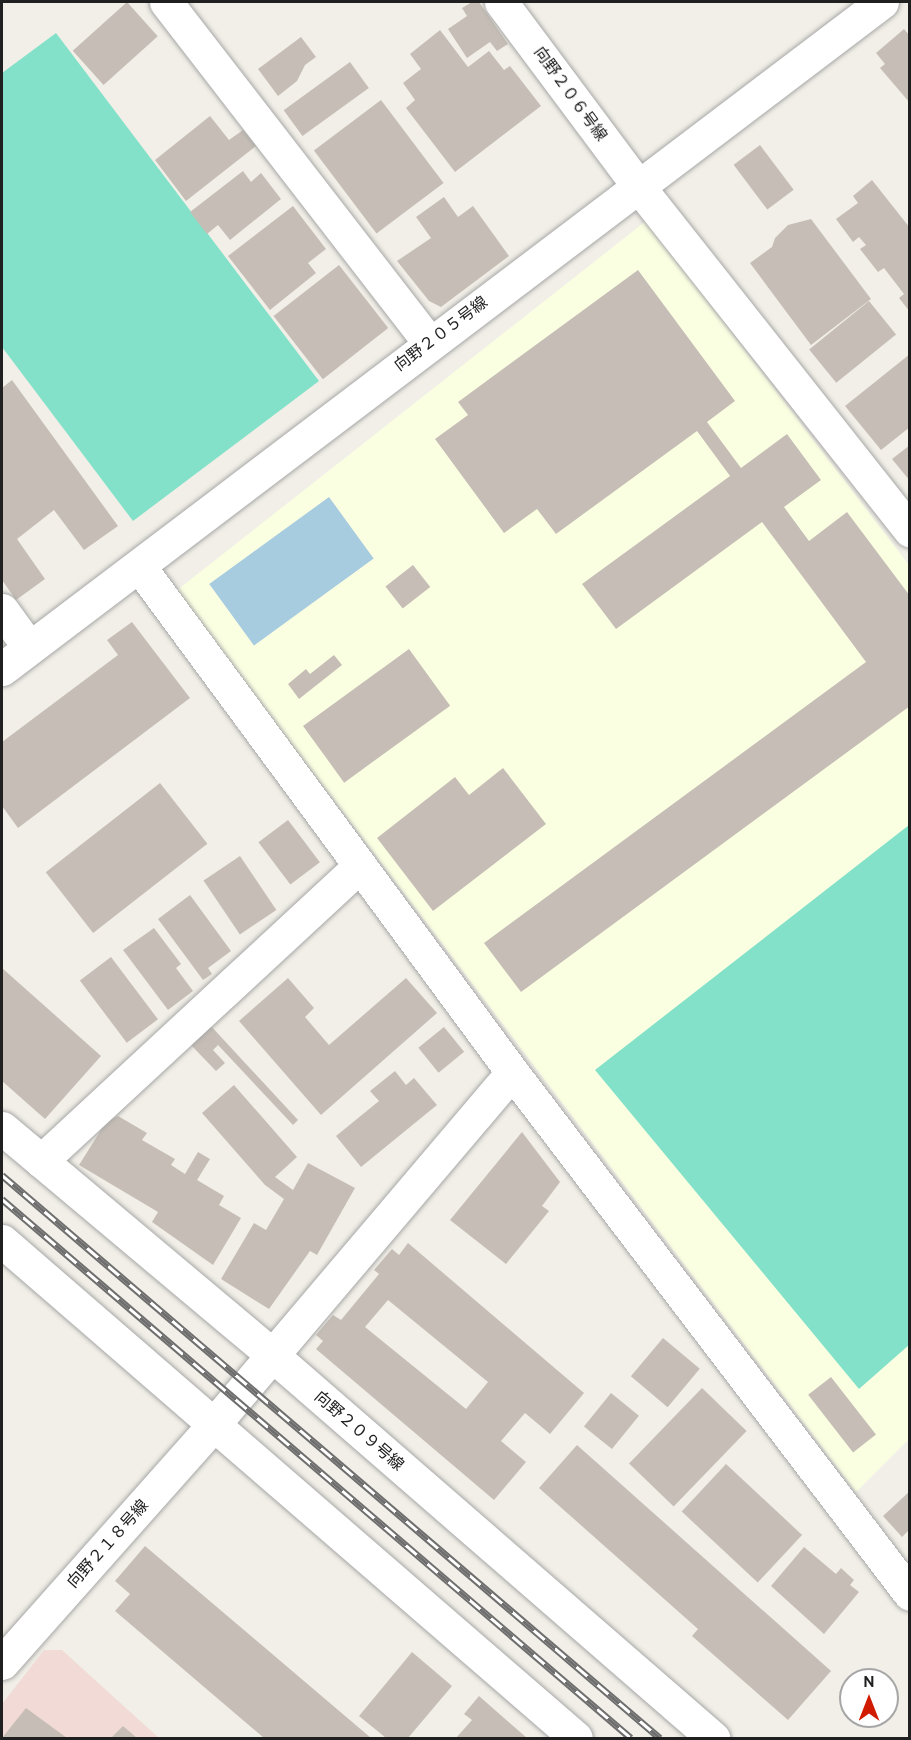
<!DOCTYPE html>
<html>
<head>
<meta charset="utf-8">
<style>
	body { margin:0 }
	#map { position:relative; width:911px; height:1740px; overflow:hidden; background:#f1efe7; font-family:Cabin,"Noto Sans JP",sans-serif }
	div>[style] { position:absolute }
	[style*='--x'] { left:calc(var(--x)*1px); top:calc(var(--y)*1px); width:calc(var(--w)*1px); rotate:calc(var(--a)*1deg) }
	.commercial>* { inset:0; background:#f2dbd6 }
	.education>* { inset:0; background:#fbffe2 }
	.pitch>* { inset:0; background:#84e1c9 }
	.water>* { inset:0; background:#a7cbdf; transform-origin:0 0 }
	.building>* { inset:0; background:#c6beb6; transform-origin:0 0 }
	.roads { filter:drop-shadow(0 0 2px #a7a7a7) drop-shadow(0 0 2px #a7a7a7) }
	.street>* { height:33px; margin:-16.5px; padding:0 16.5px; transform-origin:16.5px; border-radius:16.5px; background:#fff }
	.rail>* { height:7px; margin-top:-3.5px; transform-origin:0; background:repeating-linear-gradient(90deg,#fff 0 14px,#6e6e6e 0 28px); box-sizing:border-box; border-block:2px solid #6e6e6e }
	span { translate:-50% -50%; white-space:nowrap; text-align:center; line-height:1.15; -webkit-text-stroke:4.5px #fff; paint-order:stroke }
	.street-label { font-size:16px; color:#202020 }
	.frame { position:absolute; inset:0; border:3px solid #202020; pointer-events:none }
	.north { position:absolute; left:839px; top:1668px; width:60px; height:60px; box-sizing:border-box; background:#fff; border:2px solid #a6a6a6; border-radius:50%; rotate:0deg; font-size:16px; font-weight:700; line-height:24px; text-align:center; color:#202020 }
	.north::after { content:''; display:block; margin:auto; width:21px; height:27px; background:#d11b00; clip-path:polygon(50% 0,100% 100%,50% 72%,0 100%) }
</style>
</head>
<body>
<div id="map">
	<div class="commercial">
		<div style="clip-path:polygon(44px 1650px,62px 1650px,159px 1738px,2px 1738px,2px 1704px)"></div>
	</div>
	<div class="education">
		<div style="clip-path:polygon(646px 221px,909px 565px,909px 1439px,856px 1492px,176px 591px)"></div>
	</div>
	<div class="pitch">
		<div style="clip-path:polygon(56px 33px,319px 381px,133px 521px,2px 347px,2px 73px)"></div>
		<div style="clip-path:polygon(909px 825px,909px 1345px,859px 1389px,595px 1070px)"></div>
	</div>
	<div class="water">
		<div style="left:329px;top:497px;width:76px;height:148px;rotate:54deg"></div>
	</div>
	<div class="building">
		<div style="left:127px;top:2px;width:46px;height:73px;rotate:48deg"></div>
		<div style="clip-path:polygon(472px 2px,479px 2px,508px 44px,497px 51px,490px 42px,467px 58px,448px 29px,467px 16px,462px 8px)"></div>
		<div style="clip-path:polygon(904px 29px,910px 36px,910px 103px,880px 68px,885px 64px,876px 53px)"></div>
		<div style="clip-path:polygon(440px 30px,468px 67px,489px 51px,504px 70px,510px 66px,541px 106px,455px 172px,406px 108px,415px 100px,403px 83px,421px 69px,410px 54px)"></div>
		<div style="clip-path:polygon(301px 37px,316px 57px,305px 65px,297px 81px,278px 96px,258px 69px)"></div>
		<div style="left:350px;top:62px;width:32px;height:82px;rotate:54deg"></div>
		<div style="left:381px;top:100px;width:104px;height:84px;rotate:53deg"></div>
		<div style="clip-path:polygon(210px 116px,229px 140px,243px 130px,256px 146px,186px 201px,155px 160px)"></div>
		<div style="left:760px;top:145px;width:56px;height:33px;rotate:53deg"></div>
		<div style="clip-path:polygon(243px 171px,251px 182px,261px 173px,281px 199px,230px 240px,218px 225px,207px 234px,190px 212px)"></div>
		<div style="clip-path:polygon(872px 180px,910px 228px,910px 312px,899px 298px,904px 294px,884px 268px,878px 272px,860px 249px,866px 245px,859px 237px,853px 242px,836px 219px,858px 203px,853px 196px)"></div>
		<div style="clip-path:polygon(444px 197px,458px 217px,473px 206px,509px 256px,441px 307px,429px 301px,397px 261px,431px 238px,416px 217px)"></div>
		<div style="clip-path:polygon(293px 206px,326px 249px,308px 263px,316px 273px,270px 310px,228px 256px)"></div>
		<div style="clip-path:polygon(811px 219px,871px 299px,811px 345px,750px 263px,772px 247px,775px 238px,788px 225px)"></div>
		<div style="left:339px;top:265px;width:80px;height:83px;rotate:52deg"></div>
		<div style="clip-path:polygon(638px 270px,735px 401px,707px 422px,741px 468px,787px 434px,821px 480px,784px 507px,809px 541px,847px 512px,910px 596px,910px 706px,521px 992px,484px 943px,866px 662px,762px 522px,616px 629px,582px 584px,730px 476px,697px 431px,556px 534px,537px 509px,504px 533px,435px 439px,468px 415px,458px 402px)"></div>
		<div style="left:869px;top:301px;width:43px;height:77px;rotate:51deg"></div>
		<div style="clip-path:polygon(910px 354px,910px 427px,881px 450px,845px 406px)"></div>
		<div style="clip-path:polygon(12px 380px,118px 526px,84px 550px,54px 510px,17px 539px,45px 579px,16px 600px,2px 580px,2px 388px)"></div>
		<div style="clip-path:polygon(910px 445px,910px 481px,892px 459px)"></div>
		<div style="left:413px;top:565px;width:28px;height:35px;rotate:52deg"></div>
		<div style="clip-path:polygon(132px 622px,190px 698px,18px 828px,2px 806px,2px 742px,118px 655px,107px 640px)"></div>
		<div style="left:409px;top:649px;width:70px;height:131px;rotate:54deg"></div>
		<div style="clip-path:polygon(334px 655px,342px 665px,299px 699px,288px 684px,306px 669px,310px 674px)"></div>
		<div style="clip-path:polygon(503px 768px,546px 824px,433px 911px,377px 838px,455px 777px,469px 795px)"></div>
		<div style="left:160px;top:783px;width:77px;height:145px;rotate:52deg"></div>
		<div style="left:288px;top:820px;width:53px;height:37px;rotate:53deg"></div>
		<div style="left:240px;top:856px;width:65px;height:44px;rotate:56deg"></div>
		<div style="clip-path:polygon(190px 895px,231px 951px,208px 968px,212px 974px,203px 980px,158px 919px)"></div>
		<div style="clip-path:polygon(154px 928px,181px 964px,176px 968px,193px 991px,168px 1010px,123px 950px)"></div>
		<div style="left:111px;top:957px;width:78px;height:39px;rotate:53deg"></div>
		<div style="clip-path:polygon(2px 968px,101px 1056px,45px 1119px,2px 1081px)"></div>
		<div style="clip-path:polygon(288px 978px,314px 1008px,305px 1017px,329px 1045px,406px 978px,437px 1013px,321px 1115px,239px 1021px)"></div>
		<div style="clip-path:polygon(210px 1025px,298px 1120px,293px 1125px,218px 1045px,213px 1050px,225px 1063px,216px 1071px,190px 1044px)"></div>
		<div style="left:444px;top:1027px;width:32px;height:33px;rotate:51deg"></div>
		<div style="clip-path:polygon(395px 1071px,406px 1085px,414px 1078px,437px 1105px,361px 1167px,336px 1136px,379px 1101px,370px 1091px)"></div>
		<div style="clip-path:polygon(234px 1085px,297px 1157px,275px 1177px,293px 1190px,308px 1163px,355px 1188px,317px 1255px,310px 1251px,269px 1309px,221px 1279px,254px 1223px,266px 1230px,284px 1199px,265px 1185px,202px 1113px)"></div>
		<div style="clip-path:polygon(118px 1116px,147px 1133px,142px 1140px,175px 1159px,171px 1165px,185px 1174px,198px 1152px,210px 1159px,197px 1180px,224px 1196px,219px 1205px,241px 1218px,213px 1265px,152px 1222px,158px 1212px,79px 1165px,106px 1122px)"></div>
		<div style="clip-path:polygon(522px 1132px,560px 1182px,542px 1206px,549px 1211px,506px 1264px,450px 1220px)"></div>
		<div style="clip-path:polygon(evenodd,408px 1243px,584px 1393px,550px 1434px,525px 1413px,501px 1441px,526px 1462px,494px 1500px,316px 1349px,323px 1341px,316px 1335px,333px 1315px,341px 1320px,379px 1274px,374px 1270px,392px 1249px,399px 1255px,408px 1243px,388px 1300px,488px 1382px,466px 1409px,365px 1327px,388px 1300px)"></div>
		<div style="left:663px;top:1338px;width:48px;height:50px;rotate:40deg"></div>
		<div style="left:831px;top:1377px;width:73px;height:29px;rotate:52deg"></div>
		<div style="left:702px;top:1388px;width:62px;height:105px;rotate:44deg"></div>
		<div style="left:611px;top:1393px;width:36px;height:43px;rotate:39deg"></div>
		<div style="clip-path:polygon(577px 1445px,831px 1671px,788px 1720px,692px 1636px,698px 1629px,539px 1488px)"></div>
		<div style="left:726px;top:1464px;width:104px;height:65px;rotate:43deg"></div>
		<div style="clip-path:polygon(910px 1491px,910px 1529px,902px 1537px,883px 1516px)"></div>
		<div style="clip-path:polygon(145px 1546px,371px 1738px,264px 1738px,115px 1611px,130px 1594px,115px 1581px)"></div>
		<div style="clip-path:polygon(804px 1547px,836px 1574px,841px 1568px,854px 1580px,850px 1585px,859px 1592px,824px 1634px,771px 1586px)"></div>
		<div style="clip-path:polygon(412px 1652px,452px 1686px,408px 1738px,386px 1738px,359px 1716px)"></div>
		<div style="clip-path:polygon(479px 1696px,527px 1738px,456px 1738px,472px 1720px,464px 1714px)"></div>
		<div style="clip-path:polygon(26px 1708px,67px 1738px,2px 1738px)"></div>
		<div style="clip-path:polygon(123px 1726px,137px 1738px,111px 1738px)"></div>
	</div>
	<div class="roads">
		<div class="street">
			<div style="--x:166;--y:2;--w:430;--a:52.3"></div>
			<div style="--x:501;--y:2;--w:229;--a:53.3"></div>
			<div style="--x:638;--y:186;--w:439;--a:51.7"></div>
			<div style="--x:139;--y:566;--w:629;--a:53.6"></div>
			<div style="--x:512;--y:1072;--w:656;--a:52.68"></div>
			<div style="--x:2;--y:610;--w:46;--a:53.9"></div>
			<div style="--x:2;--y:669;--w:1104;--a:-37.16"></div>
			<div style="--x:2;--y:1128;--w:351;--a:40"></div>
			<div style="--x:271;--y:1354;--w:586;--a:40.98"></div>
			<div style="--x:41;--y:1161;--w:434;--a:-42.8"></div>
			<div style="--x:2;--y:1241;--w:759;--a:40.89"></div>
			<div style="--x:2;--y:1663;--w:319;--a:-48.4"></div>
			<div style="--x:214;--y:1424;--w:461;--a:-49.7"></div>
		</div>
	</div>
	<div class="rail">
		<div style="--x:2;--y:1175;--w:866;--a:40.55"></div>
		<div style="--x:2;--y:1199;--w:828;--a:40.59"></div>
	</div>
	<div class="street-label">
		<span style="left:570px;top:94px;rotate:54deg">向野２０６号線</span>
		<span style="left:441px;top:334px;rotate:-37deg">向野２０５号線</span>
		<span style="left:359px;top:1431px;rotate:41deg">向野２０９号線</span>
		<span style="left:108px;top:1544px;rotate:-48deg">向野２１８号線</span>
	</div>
	<div class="frame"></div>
	<div class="north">N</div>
</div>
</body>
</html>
